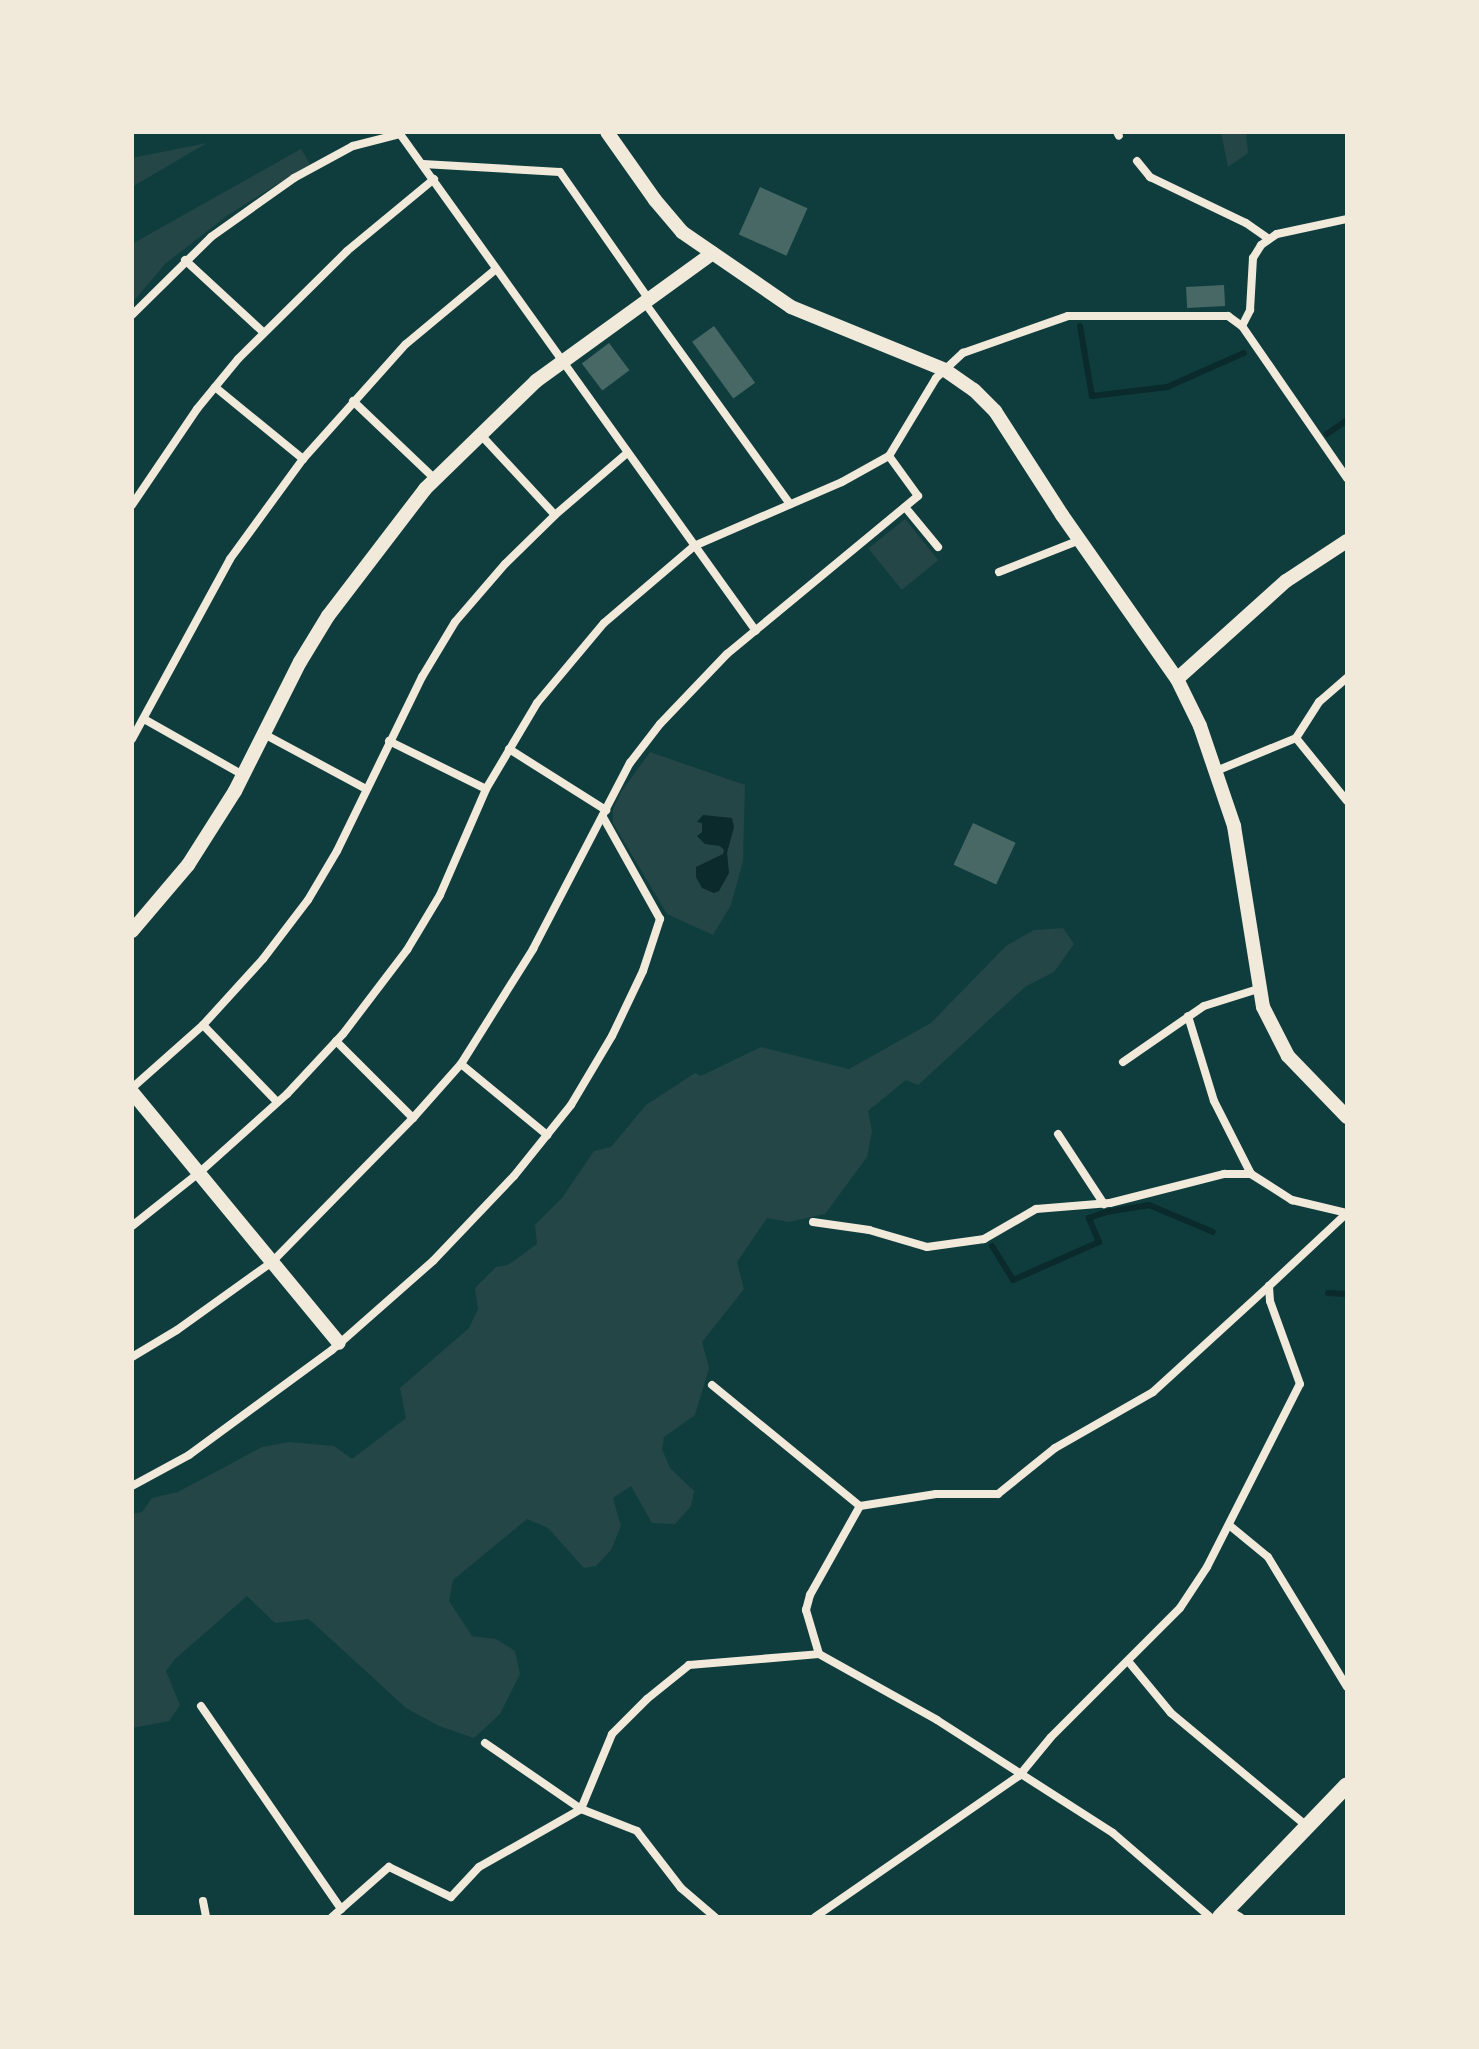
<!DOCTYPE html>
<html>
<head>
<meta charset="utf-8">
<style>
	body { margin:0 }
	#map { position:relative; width:1479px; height:2049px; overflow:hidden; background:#0f3d3e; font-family:Spectral,serif }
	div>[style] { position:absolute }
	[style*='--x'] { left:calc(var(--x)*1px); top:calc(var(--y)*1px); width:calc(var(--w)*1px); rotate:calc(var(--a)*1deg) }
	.green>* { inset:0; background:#244646; transform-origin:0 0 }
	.water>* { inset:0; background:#0a2a2b }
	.stream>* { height:6px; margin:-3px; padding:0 3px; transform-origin:3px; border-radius:3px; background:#0a2a2b }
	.building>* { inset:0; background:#486865; transform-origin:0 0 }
	.minor>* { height:8px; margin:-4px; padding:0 4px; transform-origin:4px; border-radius:4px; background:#f1e9da }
	.tertiary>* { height:14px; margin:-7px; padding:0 7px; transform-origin:7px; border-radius:7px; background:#f1e9da }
	.primary>* { height:16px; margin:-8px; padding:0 8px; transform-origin:8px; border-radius:8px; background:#f1e9da }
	span { translate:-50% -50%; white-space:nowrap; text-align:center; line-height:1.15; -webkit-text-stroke:8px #f1e9da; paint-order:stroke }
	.frame { position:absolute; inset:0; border:134px solid #f1e9da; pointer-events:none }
</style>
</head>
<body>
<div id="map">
	<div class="green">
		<div style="clip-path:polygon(1221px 132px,1246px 132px,1248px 153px,1228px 167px)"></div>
		<div style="clip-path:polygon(207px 143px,132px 187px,132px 158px)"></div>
		<div style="clip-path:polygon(301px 149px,310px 164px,228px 215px,165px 264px,132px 303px,132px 244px)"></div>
		<div style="left:905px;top:519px;width:53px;height:47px;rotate:51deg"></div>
		<div style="clip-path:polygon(650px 752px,745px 785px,743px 861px,731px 905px,713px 935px,667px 914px,613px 823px,613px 809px,621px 792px)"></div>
		<div style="clip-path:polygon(1063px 928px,1074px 944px,1054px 972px,1026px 986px,918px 1085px,906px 1080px,868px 1111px,872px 1131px,867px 1157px,825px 1214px,789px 1222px,767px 1218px,737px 1262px,744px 1289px,702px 1342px,709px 1368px,695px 1415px,664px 1437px,662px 1449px,670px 1468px,694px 1491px,691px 1506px,675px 1524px,652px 1523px,631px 1486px,613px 1498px,621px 1526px,611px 1550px,596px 1566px,584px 1568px,548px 1528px,527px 1519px,453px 1580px,449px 1601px,472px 1636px,496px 1639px,515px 1651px,520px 1674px,500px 1714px,474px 1738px,439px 1726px,406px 1708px,309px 1619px,275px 1623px,247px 1596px,174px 1660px,166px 1671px,180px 1705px,169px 1721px,132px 1728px,132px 1514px,142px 1512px,152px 1498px,178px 1492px,262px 1447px,289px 1442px,334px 1446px,352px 1459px,406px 1418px,400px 1388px,469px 1328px,478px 1309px,475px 1288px,496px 1267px,508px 1265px,537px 1244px,535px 1225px,562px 1198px,594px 1151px,611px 1147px,646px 1105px,695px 1073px,701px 1076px,761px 1047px,849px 1069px,931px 1023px,1006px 946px,1034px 930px)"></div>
	</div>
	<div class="water">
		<div style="clip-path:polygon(703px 815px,732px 818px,734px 827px,727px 853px,729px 873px,719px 891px,714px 893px,702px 888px,696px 877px,696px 867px,723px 854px,724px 850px,720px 846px,705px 844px,697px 836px,702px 832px,702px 823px,697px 822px)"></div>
	</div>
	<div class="stream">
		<div style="--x:1080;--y:326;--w:71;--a:80.3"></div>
		<div style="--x:1092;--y:396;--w:76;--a:-6.8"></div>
		<div style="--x:1167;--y:387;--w:84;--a:-23.8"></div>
		<div style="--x:1327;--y:434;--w:24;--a:-35"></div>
		<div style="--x:992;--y:1246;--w:40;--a:58"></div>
		<div style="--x:1013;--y:1280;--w:94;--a:-23.8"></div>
		<div style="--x:1099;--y:1242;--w:26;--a:-113"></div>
		<div style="--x:1089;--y:1218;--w:18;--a:-19"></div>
		<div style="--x:1106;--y:1212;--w:44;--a:-9.2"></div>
		<div style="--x:1149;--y:1205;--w:69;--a:22.9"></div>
		<div style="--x:1328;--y:1293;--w:19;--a:3"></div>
	</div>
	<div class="building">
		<div style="left:760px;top:187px;width:52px;height:52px;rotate:24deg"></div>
		<div style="left:1224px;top:285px;width:21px;height:38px;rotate:87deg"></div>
		<div style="left:714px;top:326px;width:70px;height:27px;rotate:54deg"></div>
		<div style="left:609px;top:343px;width:34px;height:34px;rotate:53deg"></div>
		<div style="left:973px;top:823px;width:47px;height:46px;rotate:25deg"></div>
	</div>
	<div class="minor">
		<div style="--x:1117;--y:132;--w:4;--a:63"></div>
		<div style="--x:1137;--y:161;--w:21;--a:51"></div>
		<div style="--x:1150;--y:177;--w:106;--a:25.6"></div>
		<div style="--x:1246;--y:223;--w:28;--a:35"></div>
		<div style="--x:423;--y:164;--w:137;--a:3.3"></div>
		<div style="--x:560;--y:172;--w:157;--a:55.1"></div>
		<div style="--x:185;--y:260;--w:106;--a:42.7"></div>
		<div style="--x:645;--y:303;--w:248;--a:54.2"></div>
		<div style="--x:132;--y:315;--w:111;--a:-44.6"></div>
		<div style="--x:211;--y:237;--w:102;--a:-35.4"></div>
		<div style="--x:294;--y:178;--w:67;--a:-28.5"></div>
		<div style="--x:353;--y:146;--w:49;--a:-14.3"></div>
		<div style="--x:400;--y:134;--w:611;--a:54.39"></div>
		<div style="--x:1242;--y:326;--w:18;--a:-63"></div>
		<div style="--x:1250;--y:310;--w:52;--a:-86.7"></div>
		<div style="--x:1253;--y:258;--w:15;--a:-58"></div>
		<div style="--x:1261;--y:245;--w:19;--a:-35"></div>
		<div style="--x:1277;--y:234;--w:72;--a:-12.1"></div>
		<div style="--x:215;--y:387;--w:114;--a:39.3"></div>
		<div style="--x:353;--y:401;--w:113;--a:43.6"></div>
		<div style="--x:480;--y:434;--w:110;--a:47.2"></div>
		<div style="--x:132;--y:505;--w:116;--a:-55.9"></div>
		<div style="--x:197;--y:409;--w:65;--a:-50.6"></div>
		<div style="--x:238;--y:359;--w:153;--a:-44.7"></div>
		<div style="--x:347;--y:251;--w:113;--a:-39.6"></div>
		<div style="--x:905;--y:507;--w:52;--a:50.5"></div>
		<div style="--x:999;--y:572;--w:87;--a:-21.6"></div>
		<div style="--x:144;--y:719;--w:114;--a:29.5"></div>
		<div style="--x:264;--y:734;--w:116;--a:28.3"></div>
		<div style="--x:1296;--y:738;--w:43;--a:-57.4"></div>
		<div style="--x:1319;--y:702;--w:37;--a:-41"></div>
		<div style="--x:132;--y:739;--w:205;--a:-61.4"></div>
		<div style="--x:230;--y:559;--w:124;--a:-53.9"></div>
		<div style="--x:303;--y:459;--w:154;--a:-48.2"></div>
		<div style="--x:406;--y:344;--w:117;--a:-39.8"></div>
		<div style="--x:389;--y:741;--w:108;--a:26.3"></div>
		<div style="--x:509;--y:749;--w:115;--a:32.2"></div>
		<div style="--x:1216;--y:771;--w:87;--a:-22.4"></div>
		<div style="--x:1296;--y:738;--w:81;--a:51"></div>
		<div style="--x:1188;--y:1016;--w:89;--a:73"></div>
		<div style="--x:1214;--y:1101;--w:82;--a:63.1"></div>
		<div style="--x:203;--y:1025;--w:107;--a:46.1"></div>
		<div style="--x:336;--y:1041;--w:109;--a:45"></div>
		<div style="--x:1123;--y:1062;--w:98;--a:-34.7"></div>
		<div style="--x:1204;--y:1006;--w:60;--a:-17.5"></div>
		<div style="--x:461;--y:1064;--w:112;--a:39.5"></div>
		<div style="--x:132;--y:1088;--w:95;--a:-41.6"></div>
		<div style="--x:203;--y:1025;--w:89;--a:-47.7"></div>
		<div style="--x:263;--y:959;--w:74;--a:-52.7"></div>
		<div style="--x:308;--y:900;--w:57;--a:-59.4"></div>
		<div style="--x:337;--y:851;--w:194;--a:-64"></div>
		<div style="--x:422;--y:677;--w:64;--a:-59"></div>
		<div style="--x:455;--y:622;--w:77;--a:-49.2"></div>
		<div style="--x:505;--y:564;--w:70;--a:-44.4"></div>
		<div style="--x:555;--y:515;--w:94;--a:-40.7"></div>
		<div style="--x:1058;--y:1134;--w:84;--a:56.7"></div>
		<div style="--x:813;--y:1222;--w:57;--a:8.1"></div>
		<div style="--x:869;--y:1230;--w:60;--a:16.3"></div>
		<div style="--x:927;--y:1247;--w:58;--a:-8"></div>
		<div style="--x:984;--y:1239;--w:60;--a:-30"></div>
		<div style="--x:1036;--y:1209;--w:74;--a:-4.6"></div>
		<div style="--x:1110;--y:1203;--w:118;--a:-14.3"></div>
		<div style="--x:1224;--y:1174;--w:27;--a:0"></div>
		<div style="--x:1251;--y:1174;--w:49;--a:32.4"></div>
		<div style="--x:1292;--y:1200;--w:57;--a:13.3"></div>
		<div style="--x:132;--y:1226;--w:87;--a:-38.5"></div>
		<div style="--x:200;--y:1172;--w:117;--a:-41.9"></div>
		<div style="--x:287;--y:1094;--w:82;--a:-47"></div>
		<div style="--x:343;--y:1034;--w:106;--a:-52.7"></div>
		<div style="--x:407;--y:950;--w:64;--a:-59"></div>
		<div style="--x:440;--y:895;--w:116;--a:-66.5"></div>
		<div style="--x:486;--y:789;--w:100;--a:-59.3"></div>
		<div style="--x:537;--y:703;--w:104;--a:-50.1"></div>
		<div style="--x:604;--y:623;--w:118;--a:-40.5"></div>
		<div style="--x:694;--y:546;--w:161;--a:-23.4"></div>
		<div style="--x:842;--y:482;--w:54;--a:-29"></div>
		<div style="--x:889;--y:456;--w:91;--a:-58.9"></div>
		<div style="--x:936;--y:378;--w:37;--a:-43"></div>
		<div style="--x:963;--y:353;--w:111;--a:-19.4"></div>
		<div style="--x:1068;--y:316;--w:160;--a:0"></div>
		<div style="--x:1228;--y:316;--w:17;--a:36"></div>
		<div style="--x:1242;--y:326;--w:185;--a:55.4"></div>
		<div style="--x:132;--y:1357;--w:52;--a:-31"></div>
		<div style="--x:177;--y:1330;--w:117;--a:-35.6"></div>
		<div style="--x:272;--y:1262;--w:202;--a:-45.6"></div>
		<div style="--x:413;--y:1118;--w:72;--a:-48.4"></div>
		<div style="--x:461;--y:1064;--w:136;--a:-57.9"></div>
		<div style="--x:533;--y:949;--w:210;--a:-62.5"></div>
		<div style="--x:630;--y:763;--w:49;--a:-52.4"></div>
		<div style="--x:660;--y:724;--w:97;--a:-46.3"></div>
		<div style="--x:727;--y:654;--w:248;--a:-39.6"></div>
		<div style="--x:918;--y:496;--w:49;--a:-125.9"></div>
		<div style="--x:712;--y:1385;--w:191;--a:39.3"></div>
		<div style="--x:132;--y:1486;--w:65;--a:-28.5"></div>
		<div style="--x:189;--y:1455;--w:177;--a:-36.3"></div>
		<div style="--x:332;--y:1350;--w:135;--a:-41.4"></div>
		<div style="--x:433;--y:1261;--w:117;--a:-46.4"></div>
		<div style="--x:514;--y:1176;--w:91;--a:-51.2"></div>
		<div style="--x:571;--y:1105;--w:80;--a:-59.3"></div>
		<div style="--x:612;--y:1036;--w:72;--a:-64.5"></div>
		<div style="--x:643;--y:971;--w:55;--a:-71.9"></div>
		<div style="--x:660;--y:919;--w:117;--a:-119.2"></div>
		<div style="--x:1229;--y:1525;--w:50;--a:39.4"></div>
		<div style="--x:1268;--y:1557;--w:152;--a:58.7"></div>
		<div style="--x:819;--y:1654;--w:46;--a:-106.5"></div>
		<div style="--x:806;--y:1610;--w:16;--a:-75"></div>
		<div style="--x:810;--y:1595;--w:102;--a:-60.7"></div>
		<div style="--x:860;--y:1506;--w:77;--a:-9"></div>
		<div style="--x:936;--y:1494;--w:62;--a:0"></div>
		<div style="--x:998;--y:1494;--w:73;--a:-38.9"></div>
		<div style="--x:1055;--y:1448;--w:113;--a:-29.7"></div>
		<div style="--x:1153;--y:1392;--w:157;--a:-42.4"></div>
		<div style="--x:1128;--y:1661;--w:67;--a:50.4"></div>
		<div style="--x:1171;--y:1713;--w:178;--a:39.8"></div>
		<div style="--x:201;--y:1706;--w:247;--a:55.4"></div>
		<div style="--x:485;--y:1743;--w:116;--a:34.5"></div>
		<div style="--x:581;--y:1809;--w:60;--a:21.4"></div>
		<div style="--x:637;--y:1831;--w:72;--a:52.3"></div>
		<div style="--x:681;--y:1888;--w:45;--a:40.5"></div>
		<div style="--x:203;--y:1901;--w:16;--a:79"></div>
		<div style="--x:1228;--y:1910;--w:14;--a:30"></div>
		<div style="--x:332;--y:1917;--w:76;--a:-41.3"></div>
		<div style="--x:389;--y:1867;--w:69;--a:25.8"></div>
		<div style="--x:451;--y:1897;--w:41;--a:-47"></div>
		<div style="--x:479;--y:1867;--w:117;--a:-29.6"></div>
		<div style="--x:581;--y:1809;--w:81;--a:-67.5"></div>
		<div style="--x:612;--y:1734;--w:49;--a:-45"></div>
		<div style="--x:647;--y:1699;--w:54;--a:-39"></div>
		<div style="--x:689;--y:1665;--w:130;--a:-4.8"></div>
		<div style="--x:819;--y:1654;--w:135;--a:29.2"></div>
		<div style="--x:937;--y:1720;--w:209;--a:32.7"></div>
		<div style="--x:1113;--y:1833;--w:128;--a:40.9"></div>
		<div style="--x:815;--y:1917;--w:248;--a:-34.7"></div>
		<div style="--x:1019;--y:1776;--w:50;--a:-50.6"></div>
		<div style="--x:1051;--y:1737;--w:182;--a:-45"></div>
		<div style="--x:1180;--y:1608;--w:49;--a:-56.6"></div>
		<div style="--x:1207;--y:1567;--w:205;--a:-63.1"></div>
		<div style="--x:1300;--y:1384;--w:88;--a:-109.9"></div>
		<div style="--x:1270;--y:1301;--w:15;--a:-94"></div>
		<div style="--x:1269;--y:1286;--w:107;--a:-43.1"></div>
	</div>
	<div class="tertiary">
		<div style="--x:607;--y:132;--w:83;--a:54.8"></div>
		<div style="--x:655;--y:200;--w:42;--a:49.8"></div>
		<div style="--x:682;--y:232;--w:132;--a:34.5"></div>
		<div style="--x:791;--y:307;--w:166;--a:22.2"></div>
		<div style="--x:945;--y:370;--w:35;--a:35"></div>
		<div style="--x:974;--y:390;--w:30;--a:45"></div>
		<div style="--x:995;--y:411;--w:124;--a:57.2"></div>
		<div style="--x:1062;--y:515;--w:200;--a:55"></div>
		<div style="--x:1177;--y:679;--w:52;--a:63.9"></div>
		<div style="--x:1200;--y:726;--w:106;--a:71.2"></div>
		<div style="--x:1234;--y:826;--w:183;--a:80.9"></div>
		<div style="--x:1263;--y:1007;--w:55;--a:63"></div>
		<div style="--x:1288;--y:1056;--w:85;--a:46"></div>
		<div style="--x:1177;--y:679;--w:147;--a:-42"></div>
		<div style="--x:1286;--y:581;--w:73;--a:-33.3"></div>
		<div style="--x:132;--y:931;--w:87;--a:-49.7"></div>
		<div style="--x:188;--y:865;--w:88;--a:-57.6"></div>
		<div style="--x:235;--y:791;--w:144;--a:-63.3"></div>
		<div style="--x:300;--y:662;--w:54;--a:-58.7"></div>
		<div style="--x:328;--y:616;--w:160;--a:-52.6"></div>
		<div style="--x:425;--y:489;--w:155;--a:-44.2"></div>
		<div style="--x:536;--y:381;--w:218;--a:-35.9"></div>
		<div style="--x:132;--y:1092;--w:325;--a:50.5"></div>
	</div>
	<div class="primary">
		<div style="--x:1220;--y:1917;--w:183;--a:-46.1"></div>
	</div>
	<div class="frame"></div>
</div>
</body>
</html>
